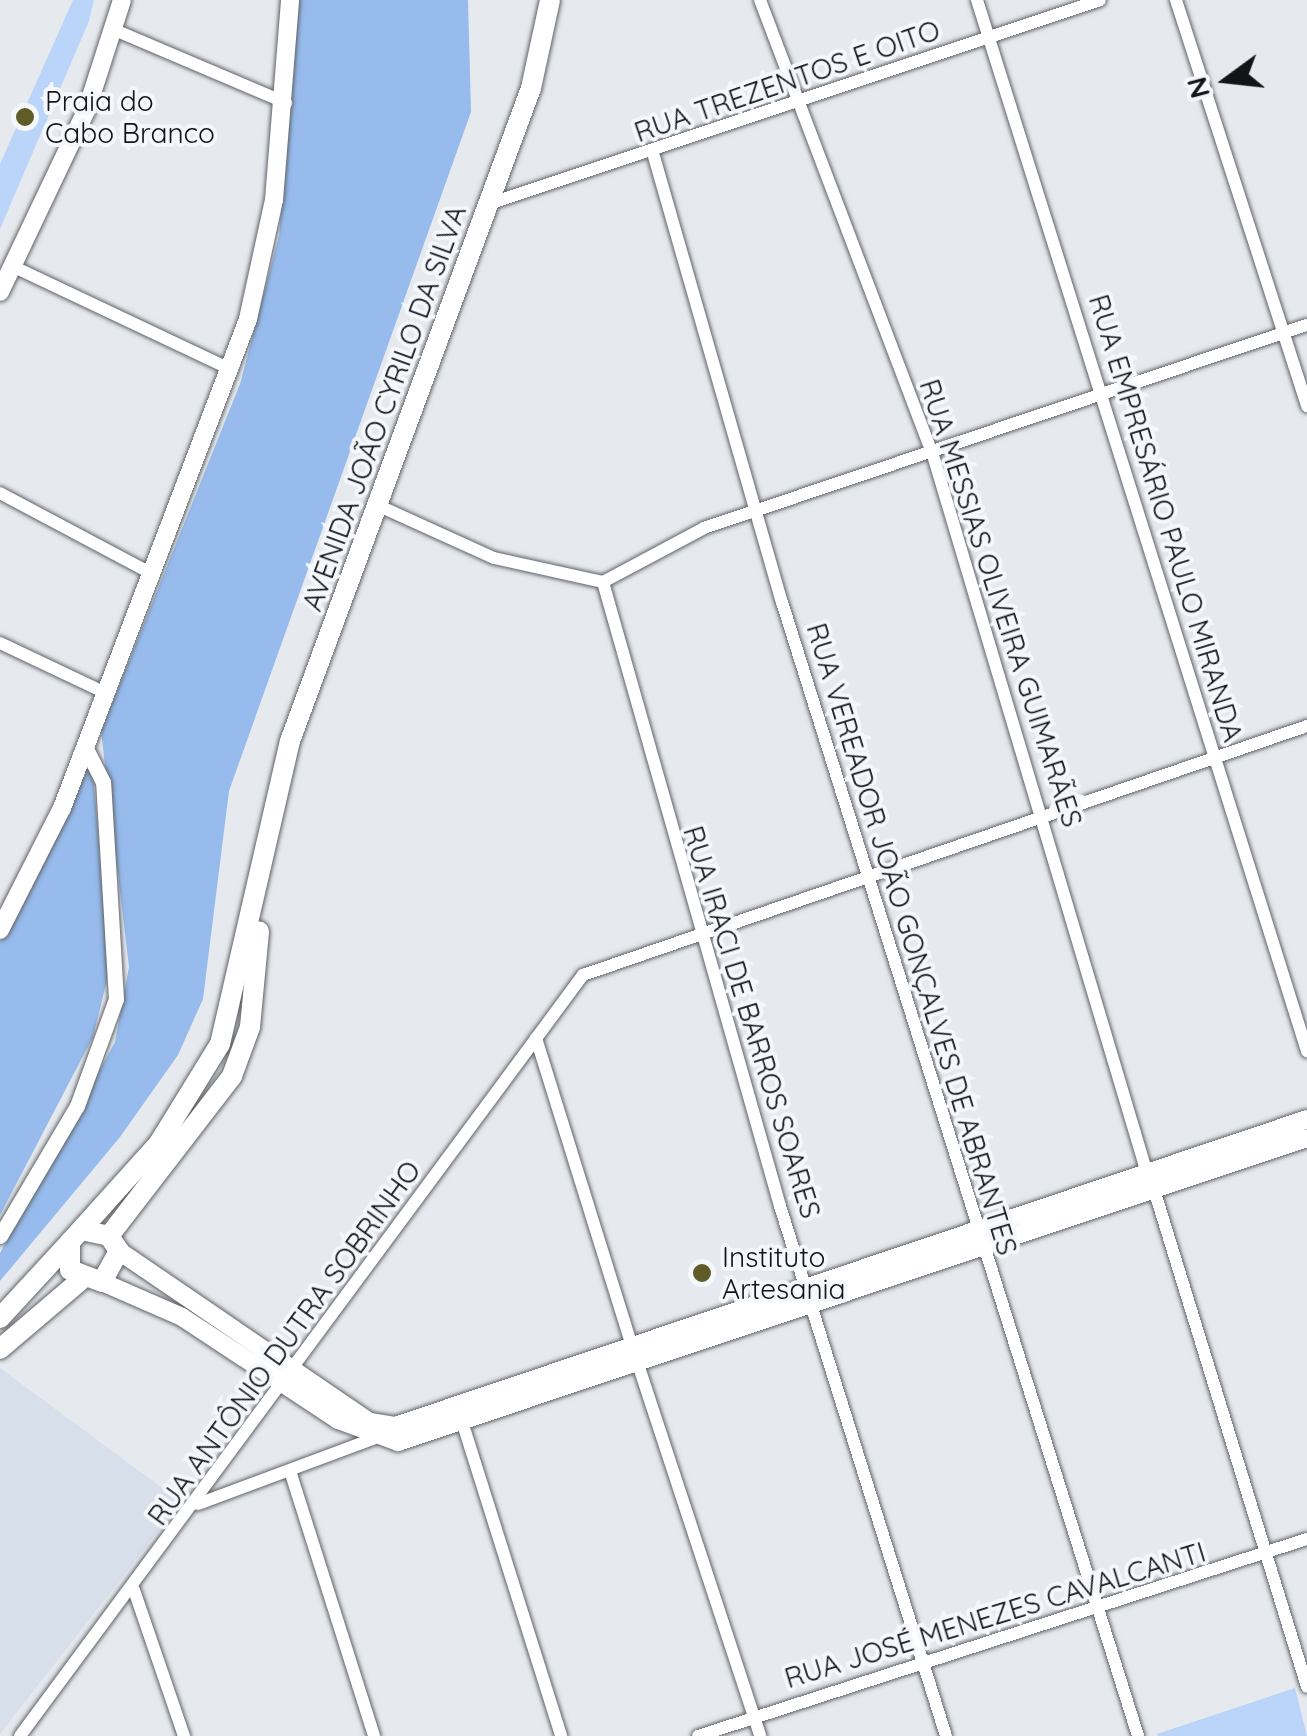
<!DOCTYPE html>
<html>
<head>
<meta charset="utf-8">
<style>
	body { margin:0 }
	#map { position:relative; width:1307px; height:1736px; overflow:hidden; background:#e6eaef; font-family:Quicksand,sans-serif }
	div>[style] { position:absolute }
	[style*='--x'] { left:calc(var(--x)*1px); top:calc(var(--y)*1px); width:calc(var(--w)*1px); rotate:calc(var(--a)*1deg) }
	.built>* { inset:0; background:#d6dfea }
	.green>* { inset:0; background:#bad5f9 }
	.forest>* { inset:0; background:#96bbec }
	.roads { filter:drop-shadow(0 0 2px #5f6266) drop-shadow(0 0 2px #5f6266) }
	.minor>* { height:12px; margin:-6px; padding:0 6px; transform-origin:6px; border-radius:6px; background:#fff }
	.tertiary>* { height:15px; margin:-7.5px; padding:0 7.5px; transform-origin:7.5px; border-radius:7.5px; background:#fff }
	.secondary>* { height:18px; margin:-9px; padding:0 9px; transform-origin:9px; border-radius:9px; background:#fff }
	.primary>* { height:20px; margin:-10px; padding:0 10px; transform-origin:10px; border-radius:10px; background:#fff }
	.dots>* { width:28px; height:28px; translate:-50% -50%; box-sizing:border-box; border:5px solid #f4f7fc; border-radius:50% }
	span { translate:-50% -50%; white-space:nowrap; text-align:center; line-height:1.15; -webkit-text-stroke:8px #f4f7fc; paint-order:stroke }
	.street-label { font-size:28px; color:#131416 }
	.poi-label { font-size:28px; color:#131416 }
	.left { translate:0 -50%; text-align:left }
	.north { position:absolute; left:1177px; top:30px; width:100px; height:100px; -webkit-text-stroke:8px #f4f7fc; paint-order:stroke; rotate:255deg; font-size:28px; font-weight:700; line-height:40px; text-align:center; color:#131416 }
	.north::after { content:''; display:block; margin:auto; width:35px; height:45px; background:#131416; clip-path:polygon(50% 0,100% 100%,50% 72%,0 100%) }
</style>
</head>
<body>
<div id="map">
	<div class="built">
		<div style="clip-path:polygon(0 1368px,181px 1502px,0 1734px)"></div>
	</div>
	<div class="green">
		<div style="clip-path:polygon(73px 0,94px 0,89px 21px,0 229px,0 164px)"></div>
		<div style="clip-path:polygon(1295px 1688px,1307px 1736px,1158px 1736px,1157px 1734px)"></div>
	</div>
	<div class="forest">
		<div style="clip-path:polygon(298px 0,468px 0,471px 112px,229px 791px,203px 999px,178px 1055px,120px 1137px,0 1281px,0 1253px,115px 1042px,129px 967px,101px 731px,240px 384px,279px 236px)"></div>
		<div style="clip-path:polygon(92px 762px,110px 968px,93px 1037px,0 1215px,0 942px)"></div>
	</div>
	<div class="roads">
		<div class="minor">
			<div style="--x:760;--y:0;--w:484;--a:69.2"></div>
			<div style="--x:932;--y:452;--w:752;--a:73.4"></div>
			<div style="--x:977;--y:0;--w:1102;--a:72.57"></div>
			<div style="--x:1176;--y:0;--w:427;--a:72.1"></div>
			<div style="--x:115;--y:30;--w:186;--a:23.1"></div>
			<div style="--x:653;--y:153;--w:467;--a:74"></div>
			<div style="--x:782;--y:602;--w:1189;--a:72.57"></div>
			<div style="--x:489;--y:204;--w:644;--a:-18.46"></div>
			<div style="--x:12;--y:266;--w:243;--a:25.3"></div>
			<div style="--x:0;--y:493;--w:174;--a:28"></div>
			<div style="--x:377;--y:505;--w:128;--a:24.4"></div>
			<div style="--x:494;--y:558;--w:112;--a:12.4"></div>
			<div style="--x:0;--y:643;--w:117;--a:25.3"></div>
			<div style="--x:536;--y:1038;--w:326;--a:72.7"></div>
			<div style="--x:1153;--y:1186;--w:524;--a:72.91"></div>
			<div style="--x:637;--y:1361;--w:395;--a:71.8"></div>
			<div style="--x:460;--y:1415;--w:337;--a:72.5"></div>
			<div style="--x:291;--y:1474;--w:275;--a:72.4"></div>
			<div style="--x:198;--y:1504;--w:187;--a:-20.4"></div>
			<div style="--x:134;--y:1590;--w:154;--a:71.1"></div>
			<div style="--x:20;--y:1736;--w:947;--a:-53.51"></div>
			<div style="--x:583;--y:975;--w:766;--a:-18.98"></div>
			<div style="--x:698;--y:1736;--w:640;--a:-17.93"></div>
			<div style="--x:946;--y:1736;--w:555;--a:-107.39"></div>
			<div style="--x:780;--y:1206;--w:649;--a:-105.84"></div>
			<div style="--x:603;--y:582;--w:115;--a:-28.1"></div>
			<div style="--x:704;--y:528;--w:636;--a:-18.61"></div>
		</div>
		<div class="tertiary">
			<div style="--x:0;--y:1236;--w:151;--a:-59.4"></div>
			<div style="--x:77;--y:1106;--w:114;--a:-70"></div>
			<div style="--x:116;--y:999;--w:217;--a:-93.4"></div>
			<div style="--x:103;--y:782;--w:39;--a:-117"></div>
		</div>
		<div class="secondary">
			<div style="--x:0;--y:292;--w:203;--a:-64.6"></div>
			<div style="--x:87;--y:109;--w:114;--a:-72.2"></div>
			<div style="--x:0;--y:930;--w:137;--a:-63.1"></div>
			<div style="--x:62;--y:808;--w:523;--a:-69.17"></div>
			<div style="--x:248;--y:319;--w:122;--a:-77.7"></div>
			<div style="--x:274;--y:200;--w:201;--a:-85.4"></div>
			<div style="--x:119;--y:1251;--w:304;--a:34.3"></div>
			<div style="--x:370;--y:1422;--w:25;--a:9"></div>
			<div style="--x:395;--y:1426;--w:962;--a:-18.6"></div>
			<div style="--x:102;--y:1282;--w:87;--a:23.6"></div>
			<div style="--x:182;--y:1317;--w:187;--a:33.4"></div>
			<div style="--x:338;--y:1420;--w:64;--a:20.1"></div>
			<div style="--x:398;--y:1442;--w:958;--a:-18.49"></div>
		</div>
		<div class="primary">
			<div style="--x:86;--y:1231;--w:24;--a:12"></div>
			<div style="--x:109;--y:1236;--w:18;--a:56"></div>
			<div style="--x:119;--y:1251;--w:35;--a:119"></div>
			<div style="--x:102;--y:1282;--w:34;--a:-159"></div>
			<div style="--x:70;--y:1270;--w:28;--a:-90"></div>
			<div style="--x:70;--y:1242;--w:133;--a:-48"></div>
			<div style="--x:159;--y:1143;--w:116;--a:-58.4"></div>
			<div style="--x:220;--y:1044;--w:311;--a:-77"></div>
			<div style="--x:290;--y:741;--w:696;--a:-69.74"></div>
			<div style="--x:531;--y:88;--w:90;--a:-77.8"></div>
			<div style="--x:109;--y:1236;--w:202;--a:-52.4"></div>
			<div style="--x:232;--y:1076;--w:52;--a:-69.8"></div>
			<div style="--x:250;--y:1027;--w:96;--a:-84.6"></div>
			<div style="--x:0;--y:1318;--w:103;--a:-47.4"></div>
			<div style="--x:0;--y:1349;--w:105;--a:-40.4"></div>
		</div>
	</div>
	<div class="dots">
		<div style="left:25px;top:117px;background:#5f5c28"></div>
		<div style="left:702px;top:1273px;background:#5f5c28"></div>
	</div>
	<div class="street-label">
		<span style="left:787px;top:81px;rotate:-19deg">RUA TREZENTOS E OITO</span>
		<span style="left:384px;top:408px;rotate:-70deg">AVENIDA JOÃO CYRILO DA SILVA</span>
		<span style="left:1166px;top:518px;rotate:73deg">RUA EMPRESÁRIO PAULO MIRANDA</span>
		<span style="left:1001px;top:603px;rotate:72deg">RUA MESSIAS OLIVEIRA GUIMARÃES</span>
		<span style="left:912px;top:939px;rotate:73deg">RUA VEREADOR JOÃO GONÇALVES DE ABRANTES</span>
		<span style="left:752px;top:1022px;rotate:73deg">RUA IRACI DE BARROS SOARES</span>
		<span style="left:284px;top:1343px;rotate:-54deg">RUA ANTÔNIO DUTRA SOBRINHO</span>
		<span style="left:995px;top:1615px;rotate:-17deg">RUA JOSÉ MENEZES CAVALCANTI</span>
	</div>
	<div class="poi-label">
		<span class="left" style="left:45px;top:117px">Praia do<br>Cabo Branco</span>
		<span class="left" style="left:722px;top:1273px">Instituto<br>Artesania</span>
	</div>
	<div class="north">N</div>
</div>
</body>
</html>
